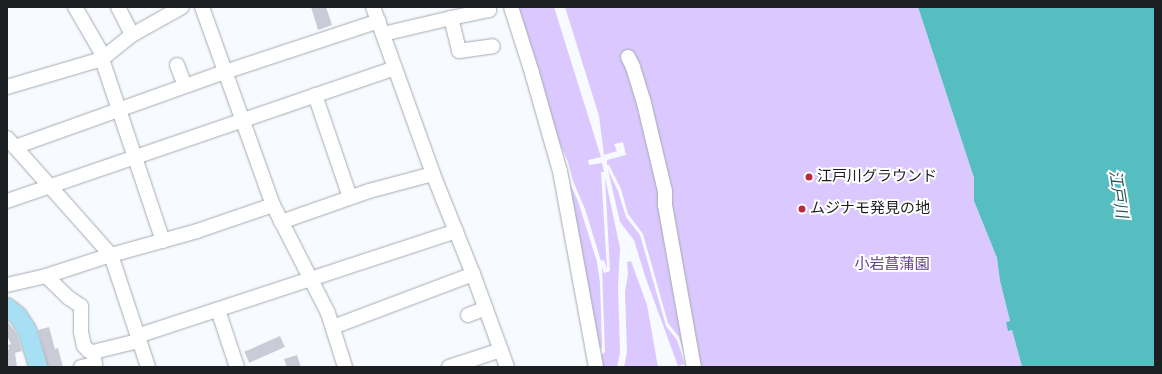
<!DOCTYPE html>
<html>
<head>
<meta charset="utf-8">
<style>
	body { margin:0 }
	#map { position:relative; width:1162px; height:374px; overflow:hidden; background:#f7fafe; font-family:Jost,"Noto Sans JP",sans-serif }
	div>[style] { position:absolute }
	[style*='--x'] { left:calc(var(--x)*1px); top:calc(var(--y)*1px); width:calc(var(--w)*1px); rotate:calc(var(--a)*1deg) }
	.green>* { inset:0; background:#dbc8fe }
	.water>* { inset:0; background:#56bec0 }
	.building>* { inset:0; background:#c9ccd6; transform-origin:0 0 }
	.roads { filter:drop-shadow(0 0 1px #a4abb3) drop-shadow(0 0 1px #a4abb3) }
	.minor>* { height:14px; margin:-7px; padding:0 7px; transform-origin:7px; border-radius:7px; background:#fff }
	.major>* { height:18px; margin:-9px; padding:0 9px; transform-origin:9px; border-radius:9px; background:#a7e0f4 }
	.dots>* { width:11px; height:11px; translate:-50% -50%; box-sizing:border-box; border:2px solid #fff; border-radius:50% }
	span { translate:-50% -50%; white-space:nowrap; text-align:center; line-height:1.15; -webkit-text-stroke:4px #fff; paint-order:stroke }
	.poi-label { font-size:15px; color:#1c1f22 }
	.left { translate:0 -50%; text-align:left }
	.park-label { font-size:15px; color:#624190 }
	.water-label { font-size:16px; color:#285657; font-style:italic }
	.frame { position:absolute; inset:0; border:8px solid #1c1f22; pointer-events:none }
</style>
</head>
<body>
<div id="map">
	<div class="green">
		<div style="clip-path:polygon(513px 7px,554px 7px,601px 157px,588px 160px,589px 165px,602px 163px,604px 172px,601px 172px,607px 269px,604px 260px,601px 261px,585px 209px,573px 181px,568px 162px,559px 142px)"></div>
		<div style="clip-path:polygon(565px 7px,918px 7px,974px 178px,974px 201px,997px 258px,1000px 281px,1010px 321px,1006px 322px,1012px 330px,1022px 367px,688px 367px,679px 337px,668px 323px,643px 234px,628px 214px,621px 189px,609px 165px,607px 165px,607px 160px,626px 155px,623px 142px,614px 144px,617px 151px,604px 155px,599px 116px)"></div>
		<div style="clip-path:polygon(556px 144px,566px 164px,569px 182px,578px 201px,597px 262px,600px 283px,602px 347px,597px 351px)"></div>
		<div style="clip-path:polygon(608px 170px,618px 191px,626px 217px,640px 235px,666px 326px,677px 340px,685px 364px,678px 366px,645px 276px,634px 240px,620px 222px)"></div>
		<div style="clip-path:polygon(605px 177px,620px 248px,618px 287px,620px 353px,617px 367px,602px 367px,601px 355px,605px 352px,602px 267px,604px 273px,610px 271px)"></div>
		<div style="clip-path:polygon(631px 261px,647px 305px,658px 367px,624px 367px,627px 352px,625px 292px,628px 274px,627px 262px)"></div>
	</div>
	<div class="water">
		<div style="clip-path:polygon(918px 7px,1155px 7px,1155px 367px,1022px 367px,1012px 330px,1008px 331px,1006px 322px,1010px 321px,1000px 281px,997px 258px,974px 201px,974px 178px)"></div>
	</div>
	<div class="building">
		<div style="clip-path:polygon(311px 7px,326px 7px,332px 25px,318px 30px)"></div>
		<div style="clip-path:polygon(7px 321px,17px 334px,22px 351px,15px 353px,17px 367px,7px 367px,7px 350px,9px 349px,8px 345px,11px 344px,7px 336px)"></div>
		<div style="clip-path:polygon(49px 327px,55px 349px,58px 348px,63px 367px,48px 367px,38px 330px)"></div>
		<div style="left:280px;top:336px;width:12px;height:39px;rotate:66deg"></div>
		<div style="clip-path:polygon(297px 355px,301px 367px,287px 367px,284px 359px)"></div>
	</div>
	<div class="roads">
		<div class="minor">
			<div style="--x:75;--y:7;--w:58;--a:59.9"></div>
			<div style="--x:118;--y:7;--w:31;--a:63"></div>
			<div style="--x:202;--y:7;--w:210;--a:70.3"></div>
			<div style="--x:273;--y:205;--w:121;--a:63"></div>
			<div style="--x:328;--y:313;--w:57;--a:72.5"></div>
			<div style="--x:373;--y:7;--w:177;--a:70.2"></div>
			<div style="--x:433;--y:174;--w:108;--a:68.2"></div>
			<div style="--x:473;--y:274;--w:99;--a:69.9"></div>
			<div style="--x:511;--y:7;--w:69;--a:72.3"></div>
			<div style="--x:532;--y:73;--w:102;--a:74.1"></div>
			<div style="--x:560;--y:171;--w:199;--a:79.6"></div>
			<div style="--x:451;--y:18;--w:39;--a:-12"></div>
			<div style="--x:489;--y:10;--w:3;--a:-90"></div>
			<div style="--x:383;--y:34;--w:70;--a:-13.2"></div>
			<div style="--x:451;--y:18;--w:34;--a:76"></div>
			<div style="--x:459;--y:51;--w:34;--a:-8"></div>
			<div style="--x:628;--y:57;--w:11;--a:63"></div>
			<div style="--x:633;--y:67;--w:38;--a:73"></div>
			<div style="--x:644;--y:103;--w:90;--a:76.6"></div>
			<div style="--x:665;--y:191;--w:14;--a:90"></div>
			<div style="--x:665;--y:205;--w:165;--a:79.9"></div>
			<div style="--x:102;--y:59;--w:192;--a:71.5"></div>
			<div style="--x:177;--y:65;--w:22;--a:69"></div>
			<div style="--x:225;--y:72;--w:162;--a:-18.3"></div>
			<div style="--x:7;--y:87;--w:99;--a:-16.4"></div>
			<div style="--x:102;--y:59;--w:38;--a:-39"></div>
			<div style="--x:132;--y:35;--w:57;--a:-29.2"></div>
			<div style="--x:315;--y:95;--w:108;--a:71.1"></div>
			<div style="--x:7;--y:138;--w:157;--a:48.4"></div>
			<div style="--x:111;--y:255;--w:118;--a:71.7"></div>
			<div style="--x:15;--y:147;--w:222;--a:-19.7"></div>
			<div style="--x:7;--y:201;--w:410;--a:-18.9"></div>
			<div style="--x:281;--y:222;--w:93;--a:-19.4"></div>
			<div style="--x:369;--y:191;--w:66;--a:-14.9"></div>
			<div style="--x:46;--y:276;--w:32;--a:44"></div>
			<div style="--x:69;--y:298;--w:14;--a:34"></div>
			<div style="--x:81;--y:306;--w:26;--a:90"></div>
			<div style="--x:81;--y:332;--w:14;--a:78"></div>
			<div style="--x:84;--y:346;--w:7;--a:45"></div>
			<div style="--x:89;--y:351;--w:4;--a:14"></div>
			<div style="--x:7;--y:285;--w:40;--a:-13"></div>
			<div style="--x:46;--y:276;--w:61;--a:-18.1"></div>
			<div style="--x:104;--y:257;--w:97;--a:-15.6"></div>
			<div style="--x:197;--y:231;--w:80;--a:-18.9"></div>
			<div style="--x:218;--y:310;--w:60;--a:71.6"></div>
			<div style="--x:468;--y:315;--w:19;--a:-21"></div>
			<div style="--x:333;--y:327;--w:150;--a:-20.7"></div>
			<div style="--x:137;--y:336;--w:336;--a:-18.2"></div>
			<div style="--x:81;--y:367;--w:14;--a:-12"></div>
			<div style="--x:95;--y:364;--w:12;--a:-99"></div>
			<div style="--x:93;--y:352;--w:46;--a:-13.7"></div>
			<div style="--x:449;--y:367;--w:55;--a:-18.1"></div>
		</div>
		<div class="major">
			<div style="--x:7;--y:307;--w:14;--a:39"></div>
			<div style="--x:18;--y:316;--w:17;--a:57"></div>
			<div style="--x:27;--y:330;--w:39;--a:73"></div>
		</div>
	</div>
	<div class="dots">
		<div style="left:809px;top:177px;background:#ba293d"></div>
		<div style="left:802px;top:209px;background:#ba293d"></div>
	</div>
	<div class="poi-label">
		<span class="left" style="left:817px;top:177px">江戸川グラウンド</span>
		<span class="left" style="left:810px;top:209px">ムジナモ発見の地</span>
	</div>
	<div class="park-label">
		<span style="left:892px;top:265px">小岩菖蒲園</span>
	</div>
	<div class="water-label">
		<span style="left:1118px;top:194px;rotate:81deg">江戸川</span>
	</div>
	<div class="frame"></div>
</div>
</body>
</html>
